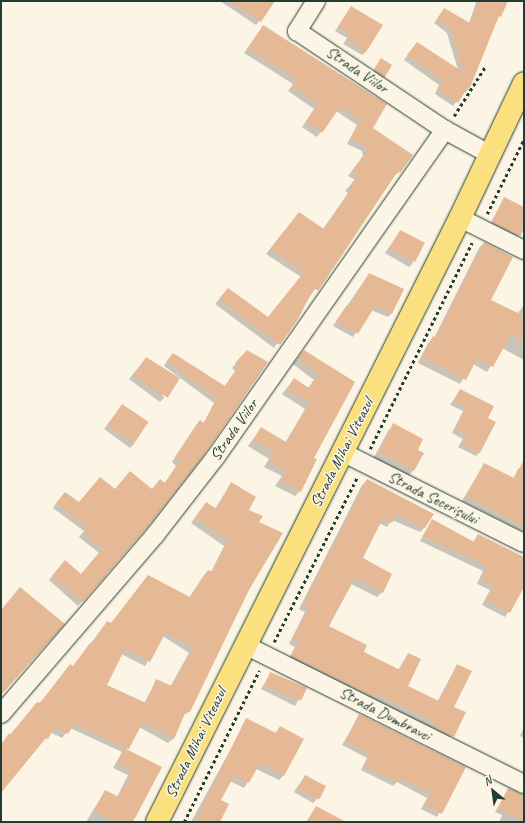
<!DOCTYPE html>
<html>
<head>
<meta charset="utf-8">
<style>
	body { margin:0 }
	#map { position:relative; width:525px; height:823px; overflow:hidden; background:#fcf5e5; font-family:Caveat,sans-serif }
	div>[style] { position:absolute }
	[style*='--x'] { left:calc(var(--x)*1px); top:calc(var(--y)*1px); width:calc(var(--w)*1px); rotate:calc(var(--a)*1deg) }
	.shadow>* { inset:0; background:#0003; transform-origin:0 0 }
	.building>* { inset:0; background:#e6b996; transform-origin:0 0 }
	.path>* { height:2.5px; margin-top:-1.25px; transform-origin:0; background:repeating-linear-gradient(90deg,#1f3d34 0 3px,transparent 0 6px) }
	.roads { filter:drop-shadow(0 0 1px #1f3d34) drop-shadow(0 0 1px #1f3d34) }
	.street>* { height:18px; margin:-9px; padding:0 9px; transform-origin:9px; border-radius:9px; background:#fcf5e5 }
	.highway>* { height:22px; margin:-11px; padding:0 11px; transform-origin:11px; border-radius:11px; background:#fbe080 }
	span { translate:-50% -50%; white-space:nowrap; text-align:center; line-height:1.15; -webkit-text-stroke:3px #fcf5e5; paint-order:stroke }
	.street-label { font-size:16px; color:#1f3d34 }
	.frame { position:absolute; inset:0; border:2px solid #1f3d34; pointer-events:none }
	.north { position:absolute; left:473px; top:771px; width:40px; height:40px; -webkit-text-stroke:3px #fcf5e5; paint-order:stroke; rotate:331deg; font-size:11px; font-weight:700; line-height:16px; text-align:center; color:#1f3d34 }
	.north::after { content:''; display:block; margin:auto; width:14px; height:18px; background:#1f3d34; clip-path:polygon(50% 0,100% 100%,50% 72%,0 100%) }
</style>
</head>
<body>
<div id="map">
	<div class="shadow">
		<div style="clip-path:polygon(220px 1px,274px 1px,256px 25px)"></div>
		<div style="clip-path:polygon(473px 1px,505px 1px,468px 90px,465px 93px,464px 91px,453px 106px,435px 94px,439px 85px,404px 60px,413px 48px,458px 70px,447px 33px,434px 23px,444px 9px,469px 23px,476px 3px)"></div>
		<div style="clip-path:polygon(351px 7px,366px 52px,362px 55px,343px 44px,347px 38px,335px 31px)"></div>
		<div style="clip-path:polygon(263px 26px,372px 128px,399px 172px,394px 176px,274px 348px,215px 304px,228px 289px,268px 317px,301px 277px,266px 254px,295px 218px,323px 229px,348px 193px,345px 191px,355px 180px,348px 176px,363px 156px,362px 151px,347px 144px,357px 125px,336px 111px,317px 137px,302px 127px,314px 109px,288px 91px,293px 84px,244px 53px)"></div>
		<div style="left:381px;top:60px;width:12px;height:14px;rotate:31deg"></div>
		<div style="clip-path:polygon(504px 199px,524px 208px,524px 226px,516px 239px,489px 226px)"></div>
		<div style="clip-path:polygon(400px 231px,413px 263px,409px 267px,385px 253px)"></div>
		<div style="clip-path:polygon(484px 243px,490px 300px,517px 314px,524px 305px,524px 360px,502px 348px,487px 372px,473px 364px,460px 384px,418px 363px,428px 343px,434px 338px,479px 248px)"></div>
		<div style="clip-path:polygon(369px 274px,392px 313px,388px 317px,371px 310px,353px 337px,333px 326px)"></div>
		<div style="clip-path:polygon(247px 351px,266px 363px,146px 528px,78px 606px,49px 580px,61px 565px,81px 575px,99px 553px,79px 537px,84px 531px,53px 508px,61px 497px,78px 503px,115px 490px,151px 491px,164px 484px,176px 466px,172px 462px,196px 425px,200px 421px,203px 424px,214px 403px,164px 366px,169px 358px,224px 387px,235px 371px,232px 368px)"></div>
		<div style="clip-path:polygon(304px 351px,354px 382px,313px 458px,300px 491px,295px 496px,275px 486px,282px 476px,264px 467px,269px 459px,248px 446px,261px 428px,285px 443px,305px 409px,282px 394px,294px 379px,308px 388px,314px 380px,293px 364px)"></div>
		<div style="clip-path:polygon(146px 358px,164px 398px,160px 402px,129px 379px)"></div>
		<div style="clip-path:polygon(460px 390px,487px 418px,480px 452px,476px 456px,458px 447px,463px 439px,452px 433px,463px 411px,450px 405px)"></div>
		<div style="clip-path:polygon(122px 405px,134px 444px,130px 448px,104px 429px)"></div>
		<div style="clip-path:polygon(394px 425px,416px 451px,414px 470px,408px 476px,373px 459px,388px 431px)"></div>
		<div style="clip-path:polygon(484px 464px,513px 479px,518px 469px,524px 464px,524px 532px,462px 501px)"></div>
		<div style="clip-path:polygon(367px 480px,426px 526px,420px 532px,392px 520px,387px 527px,379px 523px,362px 559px,382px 592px,377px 597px,351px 584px,328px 627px,363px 652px,398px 670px,408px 654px,407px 686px,437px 702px,457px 665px,453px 707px,465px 713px,448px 742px,287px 662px,295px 647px,289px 644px,305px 612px,299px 609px,362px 485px)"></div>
		<div style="clip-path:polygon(evenodd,231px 483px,257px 522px,248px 590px,189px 712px,183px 715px,173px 739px,168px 743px,139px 727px,126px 750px,160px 767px,130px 822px,86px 822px,105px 791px,117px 797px,128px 775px,113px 768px,122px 752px,70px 728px,62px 738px,50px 732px,16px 774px,1px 759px,1px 744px,73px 667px,103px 627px,108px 622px,111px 624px,148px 576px,189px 598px,204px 575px,209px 571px,211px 572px,224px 546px,191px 523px,206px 503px,215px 509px,231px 483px,163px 636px,189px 653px,170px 687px,157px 680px,144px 703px,106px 686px,121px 654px,145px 666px,163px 636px)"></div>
		<div style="clip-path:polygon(432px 520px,473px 542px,478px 535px,524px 559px,524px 585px,505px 617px,482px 605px,490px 590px,477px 584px,483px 571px,420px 541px)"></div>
		<div style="clip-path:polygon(271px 673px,306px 688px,295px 706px,261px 689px)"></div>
		<div style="clip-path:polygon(360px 715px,465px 768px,437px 817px,421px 809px,427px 798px,397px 782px,393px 786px,361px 770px,367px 758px,342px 745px)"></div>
		<div style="clip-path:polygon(247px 719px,275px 733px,280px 728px,284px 775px,279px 780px,256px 769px,244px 788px,230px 781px,220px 801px,219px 822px,191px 822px)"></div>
		<div style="clip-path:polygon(524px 727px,524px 738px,520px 736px)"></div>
		<div style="clip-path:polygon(305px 776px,317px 799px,313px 803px,294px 792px)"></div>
		<div style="clip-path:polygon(509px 789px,524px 795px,524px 822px,499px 822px,502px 815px,495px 812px)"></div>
		<div style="clip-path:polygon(316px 807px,333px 822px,306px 822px)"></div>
	</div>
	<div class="building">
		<div style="clip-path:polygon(229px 1px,275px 1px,261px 22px)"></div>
		<div style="clip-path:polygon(479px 1px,508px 1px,501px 17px,499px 16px,469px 90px,468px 87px,458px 103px,438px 90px,443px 81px,407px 55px,417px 42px,463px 72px,451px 29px,437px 19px,444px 8px,470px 23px)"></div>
		<div style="clip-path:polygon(351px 6px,383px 25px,366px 52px,347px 40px,350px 34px,338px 27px)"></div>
		<div style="clip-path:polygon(263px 25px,387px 104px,373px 128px,413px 155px,400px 173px,398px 171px,318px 291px,314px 288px,298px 319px,280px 345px,219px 299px,228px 288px,268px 317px,304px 272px,270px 249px,299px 212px,324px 229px,352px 189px,349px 187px,358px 175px,352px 171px,367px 151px,367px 147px,350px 139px,361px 121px,340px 107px,322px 133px,306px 122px,318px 104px,292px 86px,296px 79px,248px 48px)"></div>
		<div style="left:381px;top:58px;width:13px;height:14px;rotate:32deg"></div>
		<div style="clip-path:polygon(504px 197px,524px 207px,524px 229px,520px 236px,492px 222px)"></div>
		<div style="left:400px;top:230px;width:28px;height:22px;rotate:27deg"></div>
		<div style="clip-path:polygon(484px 242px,513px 257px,491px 300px,524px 316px,524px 340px,511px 334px,493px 367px,477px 359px,466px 380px,422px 357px,433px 336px,436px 338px)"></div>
		<div style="clip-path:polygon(369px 273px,404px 289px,392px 314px,375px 306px,358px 334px,336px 321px,347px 305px,349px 307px)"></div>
		<div style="clip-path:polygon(247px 350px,268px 362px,202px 458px,147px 528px,83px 602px,52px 576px,65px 560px,81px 574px,102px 549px,83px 533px,87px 527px,56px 503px,65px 492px,79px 502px,100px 477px,115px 489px,130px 471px,152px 489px,160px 479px,165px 483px,180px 461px,175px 457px,200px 420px,204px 423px,217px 399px,167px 361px,173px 353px,225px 386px,239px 367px,235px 363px)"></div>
		<div style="clip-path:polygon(304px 350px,355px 382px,314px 458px,317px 459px,301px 492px,280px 480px,286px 471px,269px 461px,274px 453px,253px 440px,261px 427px,286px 442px,310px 403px,287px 389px,294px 378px,309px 388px,319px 374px,298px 358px)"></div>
		<div style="left:146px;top:357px;width:40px;height:23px;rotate:32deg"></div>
		<div style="clip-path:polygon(460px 389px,494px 406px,488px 418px,496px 422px,480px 453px,461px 443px,466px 434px,455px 429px,466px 407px,454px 400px)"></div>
		<div style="left:122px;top:404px;width:32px;height:26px;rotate:34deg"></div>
		<div style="clip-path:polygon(393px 423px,423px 439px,418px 450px,424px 453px,414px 471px,379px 452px)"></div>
		<div style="clip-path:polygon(524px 460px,524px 527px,466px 496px,484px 463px,514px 478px)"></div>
		<div style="clip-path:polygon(367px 479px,434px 514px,425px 528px,396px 515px,392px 523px,383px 518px,363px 558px,392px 574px,383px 593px,355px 578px,329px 626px,367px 645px,364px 652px,400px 670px,408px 653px,421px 659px,408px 686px,439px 701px,457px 664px,472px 671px,454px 707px,466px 712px,454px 737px,434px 727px,436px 723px,376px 694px,374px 697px,291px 656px,299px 642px,293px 639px,309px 607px,303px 604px)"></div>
		<div style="clip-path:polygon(evenodd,231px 482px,256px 497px,249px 510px,263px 516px,259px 522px,283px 533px,249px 590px,190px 712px,186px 711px,174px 739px,143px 722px,129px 749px,74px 724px,68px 734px,54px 728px,48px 739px,46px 738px,1px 793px,1px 745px,9px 733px,10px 735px,37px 702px,40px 703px,70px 664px,73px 666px,90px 643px,93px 644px,107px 621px,111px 623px,148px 575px,190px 597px,208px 570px,213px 572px,228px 541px,195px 518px,206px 502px,217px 509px,231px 482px,166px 632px,193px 648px,172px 686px,156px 679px,146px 703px,107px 685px,125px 649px,150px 662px,166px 632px)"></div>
		<div style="clip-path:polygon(432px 519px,474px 542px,478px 534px,524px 557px,524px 587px,510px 613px,486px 600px,494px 586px,481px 579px,487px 566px,423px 536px)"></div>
		<div style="clip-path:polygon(20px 587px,65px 624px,1px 695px,1px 610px)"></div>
		<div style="left:270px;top:672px;width:40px;height:14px;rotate:23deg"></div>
		<div style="clip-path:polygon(359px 714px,466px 767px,442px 814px,425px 805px,431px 794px,400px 778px,398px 782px,364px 766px,370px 754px,345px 741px)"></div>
		<div style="clip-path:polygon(246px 718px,276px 733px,280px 726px,304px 739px,284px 776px,260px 763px,249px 783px,234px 776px,221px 800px,229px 804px,220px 822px,195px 822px)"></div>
		<div style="clip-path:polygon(124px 748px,162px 767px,133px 822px,115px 822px,94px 811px,105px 790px,119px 797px,132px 771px,117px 763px)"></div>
		<div style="left:305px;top:775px;width:24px;height:15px;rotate:28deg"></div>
		<div style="clip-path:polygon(508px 788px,524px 795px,524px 821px,498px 808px)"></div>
		<div style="clip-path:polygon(316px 806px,346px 822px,307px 822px)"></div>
	</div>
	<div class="path">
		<div style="--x:454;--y:116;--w:58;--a:-57.7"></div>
		<div style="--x:487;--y:214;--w:84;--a:-63.7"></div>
		<div style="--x:370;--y:449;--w:230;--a:-63.7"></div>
		<div style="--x:274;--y:642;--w:184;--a:-63.2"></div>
		<div style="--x:184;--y:822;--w:169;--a:-63.6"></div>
	</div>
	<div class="roads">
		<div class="street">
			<div style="--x:316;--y:1;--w:36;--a:122"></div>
			<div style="--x:297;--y:31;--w:178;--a:33.8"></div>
			<div style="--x:460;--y:218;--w:72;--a:26.6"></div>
			<div style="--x:342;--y:452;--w:203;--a:26.6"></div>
			<div style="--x:245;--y:645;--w:312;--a:26.5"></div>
			<div style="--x:1;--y:714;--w:236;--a:-49.3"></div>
			<div style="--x:155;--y:535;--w:98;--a:-52.1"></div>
			<div style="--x:215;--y:458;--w:401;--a:-55"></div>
			<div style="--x:445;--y:130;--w:52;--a:28.5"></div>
		</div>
		<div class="highway">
			<div style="--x:157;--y:822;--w:676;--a:-63.36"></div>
			<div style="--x:460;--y:218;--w:149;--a:-64.6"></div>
		</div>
	</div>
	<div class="street-label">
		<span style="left:357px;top:70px;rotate:34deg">Strada Viilor</span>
		<span style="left:234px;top:430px;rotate:-55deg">Strada Viilor</span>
		<span style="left:342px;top:453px;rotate:-63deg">Strada Mihai Viteazul</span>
		<span style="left:433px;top:498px;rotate:27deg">Strada Secerișului</span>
		<span style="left:385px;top:714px;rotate:27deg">Strada Dumbravei</span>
		<span style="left:196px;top:743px;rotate:-64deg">Strada Mihai Viteazul</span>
	</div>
	<div class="frame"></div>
	<div class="north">N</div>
</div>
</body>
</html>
